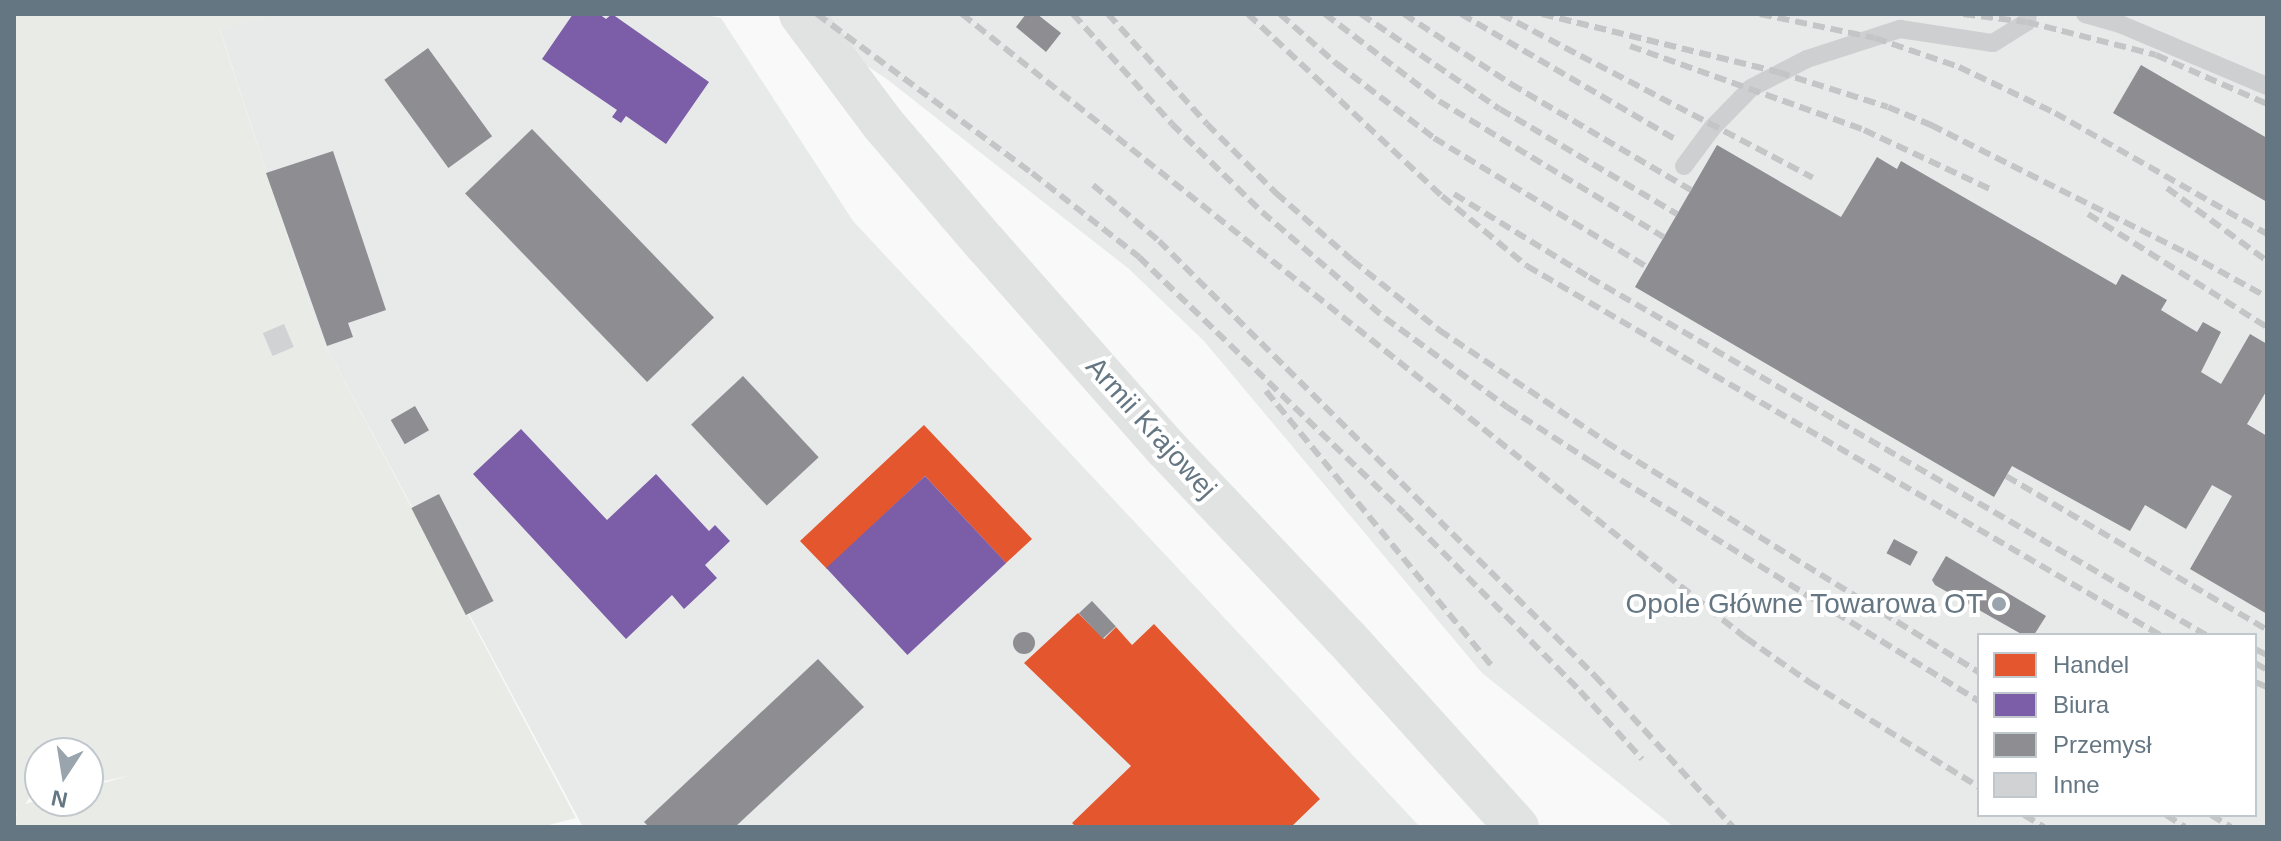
<!DOCTYPE html>
<html>
<head>
<meta charset="utf-8">
<style>
	body { margin:0 }
	#map { position:relative; width:2281px; height:841px; overflow:hidden; background:#f9f9f9; font-family:Arial,sans-serif }
	div>[style] { position:absolute }
	[style*='--x'] { left:calc(var(--x)*1px); top:calc(var(--y)*1px); width:calc(var(--w)*1px); rotate:calc(var(--a)*1deg) }
	.built>* { inset:0; background:#e8e9e9 }
	.green>* { inset:0; background:#e8ebe6 }
	.shops>* { inset:0; background:#e4572e }
	.offices>* { inset:0; background:#7b5ea7; transform-origin:0 0 }
	.industry>* { inset:0; background:#8d8d92; transform-origin:0 0 }
	.round { border-radius:50% }
	.building>* { inset:0; background:#d0d2d3; transform-origin:0 0 }
	.service>* { height:18px; margin:-9px; padding:0 9px; transform-origin:9px; border-radius:9px; background:#cecfd0 }
	.secondary>* { height:44px; margin:-22px; padding:0 22px; transform-origin:22px; border-radius:22px; background:#e1e2e2 }
	.rail>* { height:6px; margin-top:-3px; transform-origin:0; background:repeating-linear-gradient(90deg,#c3c5c6 0 12px,transparent 0 18px) }
	.dots>* { width:22px; height:22px; translate:-50% -50%; box-sizing:border-box; border:4px solid #fff; border-radius:50% }
	span { translate:-50% -50%; white-space:nowrap; text-align:center; line-height:1.15; -webkit-text-stroke:8px #fff; paint-order:stroke }
	.street-label { font-size:28px; color:#657683 }
	.poi-label { font-size:28px; color:#657683 }
	.right { translate:-100% -50%; text-align:right }
	.frame { position:absolute; inset:0; border:16px solid #657683; pointer-events:none }
	.legend { position:absolute; left:1977px; top:633px; width:280px; height:184px; box-sizing:border-box; background:#fff; border:2px solid #c1c8cd; margin:0; padding:10px 14px; list-style:none; font-size:24px; color:#657683 }
	.legend li { display:flex; align-items:center; gap:16px; height:40px }
	.legend b { width:40px; border:2px solid #c1c8cd }
	.north { position:absolute; left:24px; top:737px; width:80px; height:80px; box-sizing:border-box; background:#fff; border:2px solid #c1c8cd; border-radius:50%; rotate:192deg; font-size:22px; font-weight:700; line-height:32px; text-align:center; color:#657683 }
	.north::after { content:''; display:block; margin:auto; width:28px; height:36px; background:#99a4ac; clip-path:polygon(50% 0,100% 100%,50% 72%,0 100%) }
</style>
</head>
<body>
<div id="map">
	<div class="built">
		<div style="clip-path:polygon(277px 14px,701px 14px,721px 18px,853px 221px,1420px 827px,583px 827px,319px 333px,220px 29px)"></div>
		<div style="clip-path:polygon(evenodd,790px 14px,2267px 14px,2267px 827px,1674px 827px,1482px 673px,1204px 341px,1129px 269px,888px 80px,790px 14px,1979px 635px,2255px 635px,2255px 815px,1979px 815px,1979px 635px)"></div>
	</div>
	<div class="green">
		<div style="clip-path:polygon(evenodd,14px 14px,277px 14px,220px 30px,319px 333px,576px 818px,541px 827px,14px 827px,17px 813px,14px 815px,14px 14px,40px 753px,88px 753px,88px 784px,129px 776px,88px 787px,88px 801px,40px 800px,25px 804px,30px 797px,40px 794px,40px 753px)"></div>
	</div>
	<div class="shops">
		<div style="clip-path:polygon(924px 425px,1032px 539px,1006px 563px,925px 476px,827px 569px,800px 541px)"></div>
		<div style="clip-path:polygon(1078px 613px,1104px 639px,1116px 627px,1132px 645px,1154px 624px,1320px 799px,1291px 827px,1076px 827px,1072px 823px,1131px 766px,1024px 663px)"></div>
	</div>
	<div class="offices">
		<div style="clip-path:polygon(573px 14px,599px 14px,606px 19px,612px 14px,709px 82px,666px 144px,626px 116px,621px 123px,612px 117px,617px 110px,542px 59px)"></div>
		<div style="clip-path:polygon(521px 429px,607px 520px,656px 474px,709px 531px,715px 525px,730px 541px,705px 565px,717px 578px,684px 609px,672px 595px,626px 639px,473px 474px)"></div>
		<div style="left:925px;top:476px;width:119px;height:135px;rotate:47deg"></div>
	</div>
	<div class="industry">
		<div style="clip-path:polygon(1026px 14px,1037px 14px,1061px 33px,1046px 52px,1016px 27px)"></div>
		<div style="left:428px;top:48px;width:109px;height:54px;rotate:54deg"></div>
		<div style="clip-path:polygon(2141px 65px,2267px 138px,2267px 202px,2113px 113px)"></div>
		<div style="left:532px;top:129px;width:262px;height:93px;rotate:46deg"></div>
		<div style="clip-path:polygon(1717px 145px,1841px 217px,1877px 157px,1897px 169px,1901px 161px,2116px 285px,2122px 274px,2167px 300px,2161px 310px,2197px 332px,2203px 322px,2221px 332px,2201px 372px,2221px 384px,2250px 334px,2267px 344px,2267px 390px,2247px 424px,2267px 436px,2267px 614px,2190px 569px,2232px 496px,2212px 485px,2186px 529px,2145px 505px,2130px 531px,2012px 466px,1994px 497px,1635px 287px)"></div>
		<div style="clip-path:polygon(333px 151px,386px 310px,348px 323px,353px 337px,327px 346px,266px 173px)"></div>
		<div style="left:743px;top:376px;width:111px;height:71px;rotate:47deg"></div>
		<div style="left:415px;top:406px;width:28px;height:28px;rotate:60deg"></div>
		<div style="left:439px;top:494px;width:120px;height:31px;rotate:63deg"></div>
		<div style="left:1894px;top:539px;width:27px;height:16px;rotate:28deg"></div>
		<div style="clip-path:polygon(1946px 556px,2046px 616px,2034px 635px,2023px 635px,1935px 585px,1932px 580px)"></div>
		<div style="left:1092px;top:601px;width:35px;height:18px;rotate:47deg"></div>
		<div class="round" style="left:1013px;top:632px;width:22px;height:22px"></div>
		<div style="clip-path:polygon(818px 659px,864px 707px,735px 827px,649px 827px,644px 822px)"></div>
	</div>
	<div class="building">
		<div style="left:284px;top:324px;width:25px;height:23px;rotate:67deg"></div>
	</div>
	<div class="service">
		<div style="--x:2085;--y:14;--w:36;--a:16"></div>
		<div style="--x:2120;--y:24;--w:160;--a:22.9"></div>
		<div style="--x:1684;--y:166;--w:49;--a:-53.4"></div>
		<div style="--x:1713;--y:127;--w:54;--a:-45.7"></div>
		<div style="--x:1751;--y:88;--w:63;--a:-27.4"></div>
		<div style="--x:1807;--y:59;--w:98;--a:-17.9"></div>
		<div style="--x:1900;--y:29;--w:94;--a:8.6"></div>
		<div style="--x:1993;--y:43;--w:40;--a:-32"></div>
		<div style="--x:2027;--y:22;--w:8;--a:-83"></div>
	</div>
	<div class="secondary">
		<div style="--x:801;--y:14;--w:137;--a:53.3"></div>
		<div style="--x:883;--y:124;--w:158;--a:49.4"></div>
		<div style="--x:986;--y:244;--w:273;--a:48.6"></div>
		<div style="--x:1167;--y:449;--w:260;--a:46.6"></div>
		<div style="--x:1346;--y:638;--w:255;--a:47.9"></div>
	</div>
	<div class="rail">
		<div style="--x:817;--y:14;--w:267;--a:36.5"></div>
		<div style="--x:1032;--y:173;--w:136;--a:38.1"></div>
		<div style="--x:1139;--y:257;--w:368;--a:44"></div>
		<div style="--x:1404;--y:513;--w:250;--a:45.3"></div>
		<div style="--x:1580;--y:691;--w:92;--a:47.6"></div>
		<div style="--x:962;--y:14;--w:1002;--a:38.52"></div>
		<div style="--x:1746;--y:638;--w:77;--a:34.9"></div>
		<div style="--x:1809;--y:682;--w:200;--a:31.7"></div>
		<div style="--x:1073;--y:14;--w:148;--a:48"></div>
		<div style="--x:1172;--y:124;--w:126;--a:44.4"></div>
		<div style="--x:1262;--y:212;--w:162;--a:40.8"></div>
		<div style="--x:1385;--y:318;--w:151;--a:36.1"></div>
		<div style="--x:1507;--y:407;--w:99;--a:33"></div>
		<div style="--x:1590;--y:461;--w:457;--a:31.7"></div>
		<div style="--x:1108;--y:14;--w:148;--a:48"></div>
		<div style="--x:1207;--y:124;--w:98;--a:45"></div>
		<div style="--x:1276;--y:193;--w:101;--a:41.4"></div>
		<div style="--x:1352;--y:260;--w:112;--a:38.8"></div>
		<div style="--x:1439;--y:330;--w:201;--a:33.8"></div>
		<div style="--x:1606;--y:442;--w:438;--a:31.7"></div>
		<div style="--x:1248;--y:14;--w:266;--a:43.2"></div>
		<div style="--x:1442;--y:196;--w:110;--a:39.5"></div>
		<div style="--x:1527;--y:266;--w:733;--a:30.24"></div>
		<div style="--x:1280;--y:14;--w:76;--a:41.3"></div>
		<div style="--x:1337;--y:64;--w:122;--a:37.3"></div>
		<div style="--x:1434;--y:138;--w:249;--a:31.2"></div>
		<div style="--x:1325;--y:14;--w:143;--a:37.3"></div>
		<div style="--x:1439;--y:101;--w:263;--a:31.2"></div>
		<div style="--x:1361;--y:14;--w:168;--a:34.4"></div>
		<div style="--x:1500;--y:109;--w:206;--a:30.7"></div>
		<div style="--x:1404;--y:14;--w:128;--a:33.2"></div>
		<div style="--x:1511;--y:84;--w:209;--a:30.5"></div>
		<div style="--x:1461;--y:14;--w:251;--a:30.3"></div>
		<div style="--x:1501;--y:14;--w:352;--a:27.7"></div>
		<div style="--x:1542;--y:14;--w:243;--a:13.8"></div>
		<div style="--x:1778;--y:72;--w:115;--a:17.7"></div>
		<div style="--x:1888;--y:107;--w:47;--a:22.7"></div>
		<div style="--x:1931;--y:125;--w:286;--a:26.6"></div>
		<div style="--x:2187;--y:253;--w:91;--a:28.8"></div>
		<div style="--x:1760;--y:14;--w:117;--a:11.8"></div>
		<div style="--x:1875;--y:38;--w:89;--a:19"></div>
		<div style="--x:1959;--y:67;--w:106;--a:25.6"></div>
		<div style="--x:2055;--y:113;--w:244;--a:29.7"></div>
		<div style="--x:1963;--y:14;--w:64;--a:7.1"></div>
		<div style="--x:2027;--y:22;--w:133;--a:14.3"></div>
		<div style="--x:2156;--y:55;--w:121;--a:23.8"></div>
		<div style="--x:1630;--y:46;--w:249;--a:19.7"></div>
		<div style="--x:1864;--y:130;--w:139;--a:25.1"></div>
		<div style="--x:1093;--y:185;--w:87;--a:40.3"></div>
		<div style="--x:1159;--y:241;--w:616;--a:44.93"></div>
		<div style="--x:1595;--y:676;--w:205;--a:47.6"></div>
		<div style="--x:2167;--y:188;--w:124;--a:36.1"></div>
		<div style="--x:1454;--y:194;--w:158;--a:31.6"></div>
		<div style="--x:1589;--y:277;--w:713;--a:30.12"></div>
		<div style="--x:2088;--y:214;--w:212;--a:32.3"></div>
		<div style="--x:1266;--y:391;--w:355;--a:50.6"></div>
		<div style="--x:2006;--y:476;--w:303;--a:30.5"></div>
		<div style="--x:2255;--y:649;--w:13;--a:27"></div>
		<div style="--x:2255;--y:663;--w:14;--a:30"></div>
		<div style="--x:2255;--y:682;--w:13;--a:23"></div>
		<div style="--x:2024;--y:815;--w:23;--a:31"></div>
		<div style="--x:2166;--y:815;--w:22;--a:32"></div>
		<div style="--x:2211;--y:815;--w:23;--a:31"></div>
	</div>
	<div class="dots">
		<div style="left:1999px;top:604px;background:#99a4ac"></div>
	</div>
	<div class="street-label">
		<span style="left:1151px;top:428px;rotate:48deg">Armii Krajowej</span>
	</div>
	<div class="poi-label">
		<span class="right" style="left:1983px;top:604px">Opole Główne Towarowa OT</span>
	</div>
	<div class="frame"></div>
	<ul class="legend">
	<li><b style="height:22px;background:#e4572e"></b>Handel</li>
	<li><b style="height:22px;background:#7b5ea7"></b>Biura</li>
	<li><b style="height:22px;background:#8d8d92"></b>Przemysł</li>
	<li><b style="height:22px;background:#d0d2d3"></b>Inne</li>
	</ul>
	<div class="north">N</div>
</div>
</body>
</html>
